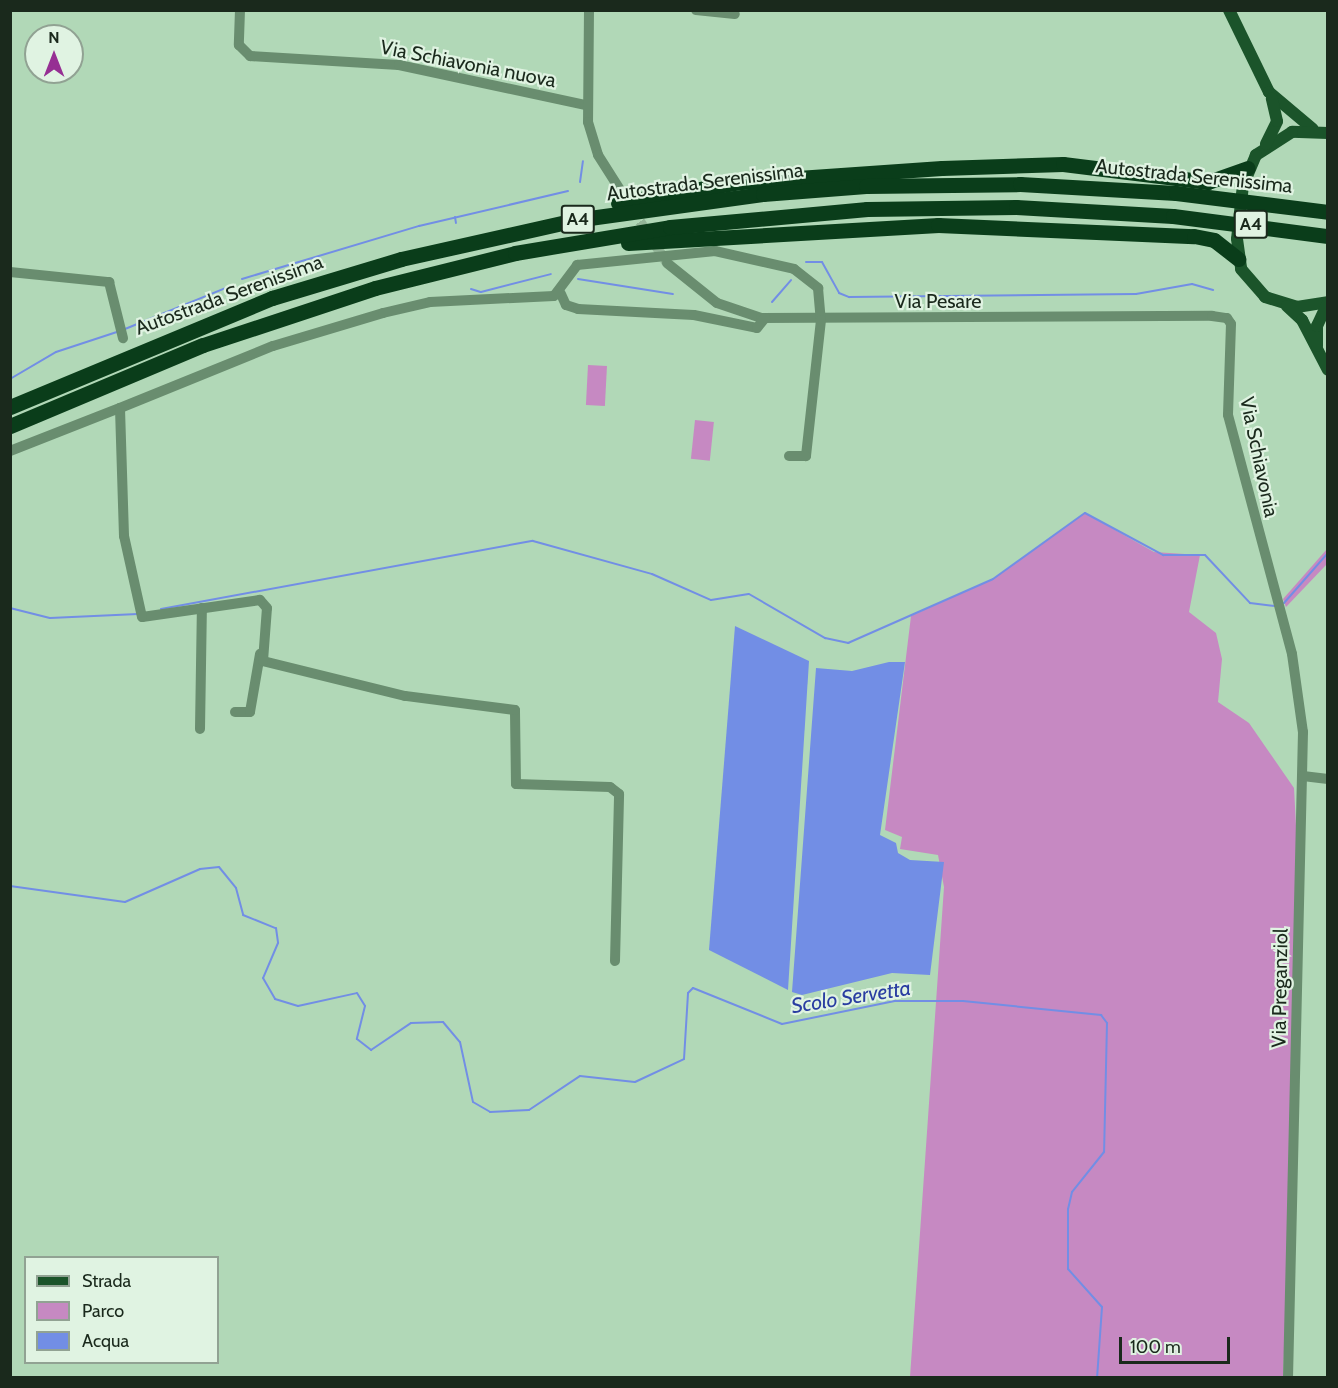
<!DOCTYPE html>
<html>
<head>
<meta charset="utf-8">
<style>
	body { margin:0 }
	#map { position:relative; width:1338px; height:1388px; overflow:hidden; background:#b1d8b7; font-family:Cabin,sans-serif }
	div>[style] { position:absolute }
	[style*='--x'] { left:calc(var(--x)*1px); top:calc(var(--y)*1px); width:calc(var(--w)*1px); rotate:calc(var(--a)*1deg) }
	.green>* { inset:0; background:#c689c2; transform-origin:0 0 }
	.water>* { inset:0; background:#728ee5 }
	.stream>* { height:2px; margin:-1px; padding:0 1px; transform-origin:1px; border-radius:1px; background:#728ee5 }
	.minor-tunnel>* { height:10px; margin-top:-5px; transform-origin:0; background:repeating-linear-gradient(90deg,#93b598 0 10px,transparent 0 15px) }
	.minor>* { height:10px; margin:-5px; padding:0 5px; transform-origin:5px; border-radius:5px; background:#698d6f }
	.major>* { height:12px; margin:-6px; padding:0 6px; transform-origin:6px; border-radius:6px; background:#1b542a }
	.highway>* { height:15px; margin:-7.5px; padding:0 7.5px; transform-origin:7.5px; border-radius:7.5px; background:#0a3d1a }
	.highway-bridge>* { height:15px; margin:-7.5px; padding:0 7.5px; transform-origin:7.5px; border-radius:7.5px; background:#0a3d1a }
	span { translate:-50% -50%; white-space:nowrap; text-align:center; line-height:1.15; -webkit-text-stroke:4.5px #e0f3e2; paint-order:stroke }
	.shield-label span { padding:2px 4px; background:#e0f3e2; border:2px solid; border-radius:4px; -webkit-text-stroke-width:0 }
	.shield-label { font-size:18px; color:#1a291c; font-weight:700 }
	.street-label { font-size:20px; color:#1a291c }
	.water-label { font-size:21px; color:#293da1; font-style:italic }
	.frame { position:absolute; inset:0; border:12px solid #1a291c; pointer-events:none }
	.legend { position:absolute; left:24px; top:1256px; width:195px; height:108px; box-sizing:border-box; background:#e0f3e2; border:2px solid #91a293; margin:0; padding:8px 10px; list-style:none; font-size:18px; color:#1a291c }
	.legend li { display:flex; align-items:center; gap:12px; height:30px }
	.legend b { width:30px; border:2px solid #91a293 }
	.north { position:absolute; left:24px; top:24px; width:60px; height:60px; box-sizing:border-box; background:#e0f3e2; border:2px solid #91a293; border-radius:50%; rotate:0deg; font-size:16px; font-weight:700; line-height:24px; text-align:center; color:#1a291c }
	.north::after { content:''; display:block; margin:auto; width:21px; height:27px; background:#962f93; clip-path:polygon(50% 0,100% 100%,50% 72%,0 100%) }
	.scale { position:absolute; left:1119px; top:1337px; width:111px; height:27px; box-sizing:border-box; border:3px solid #1a291c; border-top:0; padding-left:8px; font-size:18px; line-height:21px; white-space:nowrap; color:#1a291c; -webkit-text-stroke:4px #e0f3e2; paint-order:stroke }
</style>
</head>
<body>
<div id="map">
	<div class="green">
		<div style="left:588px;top:365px;width:19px;height:40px;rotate:3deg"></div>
		<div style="left:695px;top:420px;width:19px;height:39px;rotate:6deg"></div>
		<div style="clip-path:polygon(1085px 513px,1154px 552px,1200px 555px,1189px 612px,1216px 633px,1222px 659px,1218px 702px,1249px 723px,1294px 788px,1301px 919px,1283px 1377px,910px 1377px,944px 887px,938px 855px,900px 849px,902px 837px,885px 830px,911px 616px,993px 579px)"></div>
		<div style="clip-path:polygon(1327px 549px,1327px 564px,1286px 607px,1283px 599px)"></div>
	</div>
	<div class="water">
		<div style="clip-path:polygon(735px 626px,809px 661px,788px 990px,709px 950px)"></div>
		<div style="clip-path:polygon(889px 662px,905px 662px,880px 835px,896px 843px,898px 853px,910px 860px,944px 862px,930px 975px,892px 973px,802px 995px,792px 992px,816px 668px,852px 671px)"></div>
	</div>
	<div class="stream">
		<div style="--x:580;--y:182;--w:21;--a:-82"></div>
		<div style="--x:455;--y:217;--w:6;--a:81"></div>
		<div style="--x:806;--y:262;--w:16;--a:0"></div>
		<div style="--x:822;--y:262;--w:35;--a:61"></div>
		<div style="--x:839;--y:293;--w:11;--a:22"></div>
		<div style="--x:849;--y:297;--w:287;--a:-0.6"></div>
		<div style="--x:1136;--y:294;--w:57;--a:-10.1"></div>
		<div style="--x:1192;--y:284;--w:22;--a:16"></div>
		<div style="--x:242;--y:279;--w:185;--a:-16.7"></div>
		<div style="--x:419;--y:226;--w:153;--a:-13.2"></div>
		<div style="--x:578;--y:279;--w:96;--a:9"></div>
		<div style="--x:471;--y:289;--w:10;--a:17"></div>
		<div style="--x:481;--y:292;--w:72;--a:-14.4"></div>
		<div style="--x:772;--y:302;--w:29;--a:-49"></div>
		<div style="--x:125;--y:329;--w:111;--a:-22.2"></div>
		<div style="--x:10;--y:379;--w:53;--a:-30.4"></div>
		<div style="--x:56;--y:352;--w:64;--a:-18.2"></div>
		<div style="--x:1284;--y:603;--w:67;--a:-48.7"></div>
		<div style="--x:10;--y:608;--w:41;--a:14"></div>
		<div style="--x:50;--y:618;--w:88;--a:-2.6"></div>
		<div style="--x:161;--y:609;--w:378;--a:-10.4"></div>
		<div style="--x:533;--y:541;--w:123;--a:15.5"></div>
		<div style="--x:652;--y:574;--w:64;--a:23.8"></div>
		<div style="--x:711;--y:600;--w:38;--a:-9"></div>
		<div style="--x:749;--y:594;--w:88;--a:30.1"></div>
		<div style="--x:825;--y:638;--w:24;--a:12"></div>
		<div style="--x:848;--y:643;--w:158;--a:-23.8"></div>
		<div style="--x:993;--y:579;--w:113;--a:-35.7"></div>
		<div style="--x:1085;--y:513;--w:89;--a:28.3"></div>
		<div style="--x:1163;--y:555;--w:42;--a:0"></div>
		<div style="--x:1205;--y:555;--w:66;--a:46.8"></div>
		<div style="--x:1250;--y:603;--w:25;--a:7"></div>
		<div style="--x:10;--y:886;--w:116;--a:7.9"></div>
		<div style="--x:125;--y:902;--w:82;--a:-23.7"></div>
		<div style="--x:200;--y:869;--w:19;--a:-6"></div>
		<div style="--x:219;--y:867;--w:27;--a:51"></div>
		<div style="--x:236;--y:888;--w:28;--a:75"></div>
		<div style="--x:243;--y:915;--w:35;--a:22"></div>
		<div style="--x:276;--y:928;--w:15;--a:82"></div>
		<div style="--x:278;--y:943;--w:38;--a:113"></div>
		<div style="--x:263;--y:978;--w:24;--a:60"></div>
		<div style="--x:275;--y:999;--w:24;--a:17"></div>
		<div style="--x:298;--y:1006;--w:60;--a:-12.4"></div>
		<div style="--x:357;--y:993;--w:15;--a:58"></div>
		<div style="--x:365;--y:1006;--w:34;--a:104"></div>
		<div style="--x:357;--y:1039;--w:18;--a:38"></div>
		<div style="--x:371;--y:1050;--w:48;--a:-34"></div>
		<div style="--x:411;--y:1023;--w:32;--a:-2"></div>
		<div style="--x:443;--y:1022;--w:26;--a:50"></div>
		<div style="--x:460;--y:1042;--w:61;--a:77.8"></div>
		<div style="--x:473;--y:1102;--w:20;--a:30"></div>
		<div style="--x:490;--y:1112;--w:39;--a:-3"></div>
		<div style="--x:529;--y:1110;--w:61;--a:-33.7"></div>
		<div style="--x:580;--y:1076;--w:55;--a:6.2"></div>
		<div style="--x:635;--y:1082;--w:54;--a:-25.1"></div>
		<div style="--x:684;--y:1059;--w:66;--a:-86.5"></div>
		<div style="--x:688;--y:993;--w:7;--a:-45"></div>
		<div style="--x:693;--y:988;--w:96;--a:22"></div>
		<div style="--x:782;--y:1024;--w:115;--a:-11.5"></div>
		<div style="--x:895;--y:1001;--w:68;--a:0"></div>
		<div style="--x:963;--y:1001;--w:139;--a:5.8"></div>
		<div style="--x:1101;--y:1015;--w:10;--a:53"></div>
		<div style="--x:1107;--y:1023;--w:129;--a:91.3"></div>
		<div style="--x:1104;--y:1152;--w:51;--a:128.7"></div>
		<div style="--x:1072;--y:1192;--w:17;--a:103"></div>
		<div style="--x:1068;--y:1209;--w:60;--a:90"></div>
		<div style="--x:1068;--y:1269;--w:51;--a:48.2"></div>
		<div style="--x:1102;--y:1307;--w:71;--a:94"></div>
	</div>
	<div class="minor-tunnel">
		<div style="--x:632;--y:209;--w:64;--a:57.1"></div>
	</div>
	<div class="minor">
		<div style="--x:240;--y:10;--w:35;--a:92"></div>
		<div style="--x:239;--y:45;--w:16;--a:45"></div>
		<div style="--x:250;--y:56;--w:149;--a:3.5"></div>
		<div style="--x:399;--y:65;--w:190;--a:12.1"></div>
		<div style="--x:589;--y:10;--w:112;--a:90.5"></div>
		<div style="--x:588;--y:122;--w:34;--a:73"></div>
		<div style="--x:598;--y:155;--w:49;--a:57.6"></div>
		<div style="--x:696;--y:10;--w:39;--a:6"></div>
		<div style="--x:667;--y:263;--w:64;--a:38.7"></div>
		<div style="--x:717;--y:303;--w:46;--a:18.8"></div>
		<div style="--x:761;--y:318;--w:451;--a:-0.3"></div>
		<div style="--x:1212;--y:316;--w:15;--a:8"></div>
		<div style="--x:1227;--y:318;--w:7;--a:56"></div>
		<div style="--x:1231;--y:324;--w:91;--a:91.9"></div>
		<div style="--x:1228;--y:415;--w:247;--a:75"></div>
		<div style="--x:1292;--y:654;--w:79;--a:82"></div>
		<div style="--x:1303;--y:732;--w:646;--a:91.33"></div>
		<div style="--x:10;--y:272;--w:100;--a:5.8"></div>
		<div style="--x:109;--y:282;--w:58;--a:76"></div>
		<div style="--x:561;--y:294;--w:12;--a:66"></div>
		<div style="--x:566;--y:305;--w:13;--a:18"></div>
		<div style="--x:578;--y:309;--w:116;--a:3"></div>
		<div style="--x:694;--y:315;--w:64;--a:11.7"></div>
		<div style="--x:757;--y:328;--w:13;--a:-51"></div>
		<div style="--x:10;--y:451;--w:118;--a:-21.4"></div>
		<div style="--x:235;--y:712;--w:15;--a:0"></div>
		<div style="--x:250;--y:712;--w:59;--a:-80.2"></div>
		<div style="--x:200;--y:729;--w:121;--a:-89.1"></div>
		<div style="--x:1303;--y:776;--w:25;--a:7"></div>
		<div style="--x:615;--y:961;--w:167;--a:-88.6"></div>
		<div style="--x:619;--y:794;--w:11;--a:-142"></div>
		<div style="--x:610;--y:787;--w:94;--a:-178.2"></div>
		<div style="--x:516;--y:784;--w:74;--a:-90.8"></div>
		<div style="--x:515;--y:710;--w:111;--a:-172.7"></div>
		<div style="--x:405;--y:696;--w:146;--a:-166.2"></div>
		<div style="--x:263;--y:661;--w:53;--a:-85.7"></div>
		<div style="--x:267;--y:608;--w:11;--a:-131"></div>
		<div style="--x:260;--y:600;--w:119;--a:171.8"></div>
		<div style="--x:142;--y:617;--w:83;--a:-102.5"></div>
		<div style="--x:124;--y:536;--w:128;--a:-91.8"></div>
		<div style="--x:120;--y:408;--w:165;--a:-22.1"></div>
		<div style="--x:273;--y:346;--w:115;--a:-16.7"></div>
		<div style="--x:383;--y:313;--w:48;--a:-13.2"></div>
		<div style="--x:430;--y:302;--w:124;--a:-2.8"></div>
		<div style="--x:554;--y:296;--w:39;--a:-53"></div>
		<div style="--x:577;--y:265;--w:139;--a:-5.8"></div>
		<div style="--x:715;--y:251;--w:81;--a:12.8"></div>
		<div style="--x:794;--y:269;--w:31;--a:38"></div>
		<div style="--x:818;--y:288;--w:32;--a:85"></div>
		<div style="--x:821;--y:320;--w:137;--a:96.3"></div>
		<div style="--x:806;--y:456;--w:17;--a:180"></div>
	</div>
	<div class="major">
		<div style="--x:1229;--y:10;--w:91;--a:64"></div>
		<div style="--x:1269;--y:92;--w:57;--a:40.1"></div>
		<div style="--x:1328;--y:133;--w:36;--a:-178"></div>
		<div style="--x:1292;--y:132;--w:43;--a:147.4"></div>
		<div style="--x:1256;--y:155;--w:33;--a:113"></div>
		<div style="--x:1243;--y:185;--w:54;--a:96.3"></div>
		<div style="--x:1237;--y:239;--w:30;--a:82"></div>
		<div style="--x:1241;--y:269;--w:37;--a:49"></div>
		<div style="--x:1265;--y:297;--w:34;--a:17"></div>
		<div style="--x:1297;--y:307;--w:31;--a:-9"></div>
		<div style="--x:1266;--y:144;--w:25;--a:-64"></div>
		<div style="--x:1277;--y:121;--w:23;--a:-103"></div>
		<div style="--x:1287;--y:306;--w:21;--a:43"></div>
		<div style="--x:1302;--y:320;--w:56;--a:62.5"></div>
		<div style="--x:1317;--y:346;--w:20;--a:-90"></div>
		<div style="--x:1317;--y:326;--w:26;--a:-65"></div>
	</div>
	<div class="highway">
		<div style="--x:618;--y:203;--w:125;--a:-9.7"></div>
		<div style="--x:741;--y:182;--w:201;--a:-4"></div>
		<div style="--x:942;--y:168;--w:121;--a:-1.9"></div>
		<div style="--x:1063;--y:164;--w:146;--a:7.1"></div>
		<div style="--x:1208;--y:182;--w:42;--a:-19.3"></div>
		<div style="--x:628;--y:243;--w:311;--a:-3.3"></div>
		<div style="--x:938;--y:225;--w:256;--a:2.5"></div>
		<div style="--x:1194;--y:236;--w:20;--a:11"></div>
		<div style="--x:1214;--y:240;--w:31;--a:38"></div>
		<div style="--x:10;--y:407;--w:284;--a:-22.6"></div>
		<div style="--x:272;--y:298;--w:135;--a:-16.8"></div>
		<div style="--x:401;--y:259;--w:178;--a:-12.6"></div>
		<div style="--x:575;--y:220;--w:190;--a:-7.9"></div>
		<div style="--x:763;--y:194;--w:103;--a:-4.4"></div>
		<div style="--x:866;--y:186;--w:154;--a:-0.7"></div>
		<div style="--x:1020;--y:184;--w:156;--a:3.3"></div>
		<div style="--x:10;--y:426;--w:209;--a:-22.8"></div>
		<div style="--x:203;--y:345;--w:181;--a:-18.3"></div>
		<div style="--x:375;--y:288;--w:144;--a:-14"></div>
		<div style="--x:515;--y:253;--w:157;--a:-9.5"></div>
		<div style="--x:670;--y:227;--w:198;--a:-5.2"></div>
		<div style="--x:867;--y:209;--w:149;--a:-0.8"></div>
		<div style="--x:1016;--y:207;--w:157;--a:3.3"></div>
	</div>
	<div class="highway-bridge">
		<div style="--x:1176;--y:193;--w:153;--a:7.1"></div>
		<div style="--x:1173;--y:216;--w:156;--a:7.4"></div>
	</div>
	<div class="shield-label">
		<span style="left:578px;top:219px">A4</span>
		<span style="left:1251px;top:224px">A4</span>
	</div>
	<div class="street-label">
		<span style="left:468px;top:64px;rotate:11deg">Via Schiavonia nuova</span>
		<span style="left:1194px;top:176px;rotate:6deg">Autostrada Serenissima</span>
		<span style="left:705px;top:182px;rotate:-7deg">Autostrada Serenissima</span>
		<span style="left:229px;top:295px;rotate:-20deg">Autostrada Serenissima</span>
		<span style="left:938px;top:301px">Via Pesare</span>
		<span style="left:1259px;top:457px;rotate:78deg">Via Schiavonia</span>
		<span style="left:1280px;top:988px;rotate:-89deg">Via Preganziol</span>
	</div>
	<div class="water-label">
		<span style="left:851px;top:997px;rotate:-9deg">Scolo Servetta</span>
	</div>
	<div class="frame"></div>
	<ul class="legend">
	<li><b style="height:8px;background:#1b542a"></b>Strada</li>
	<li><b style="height:16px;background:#c689c2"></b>Parco</li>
	<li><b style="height:16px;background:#728ee5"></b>Acqua</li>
	</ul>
	<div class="north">N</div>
	<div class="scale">100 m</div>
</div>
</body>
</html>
